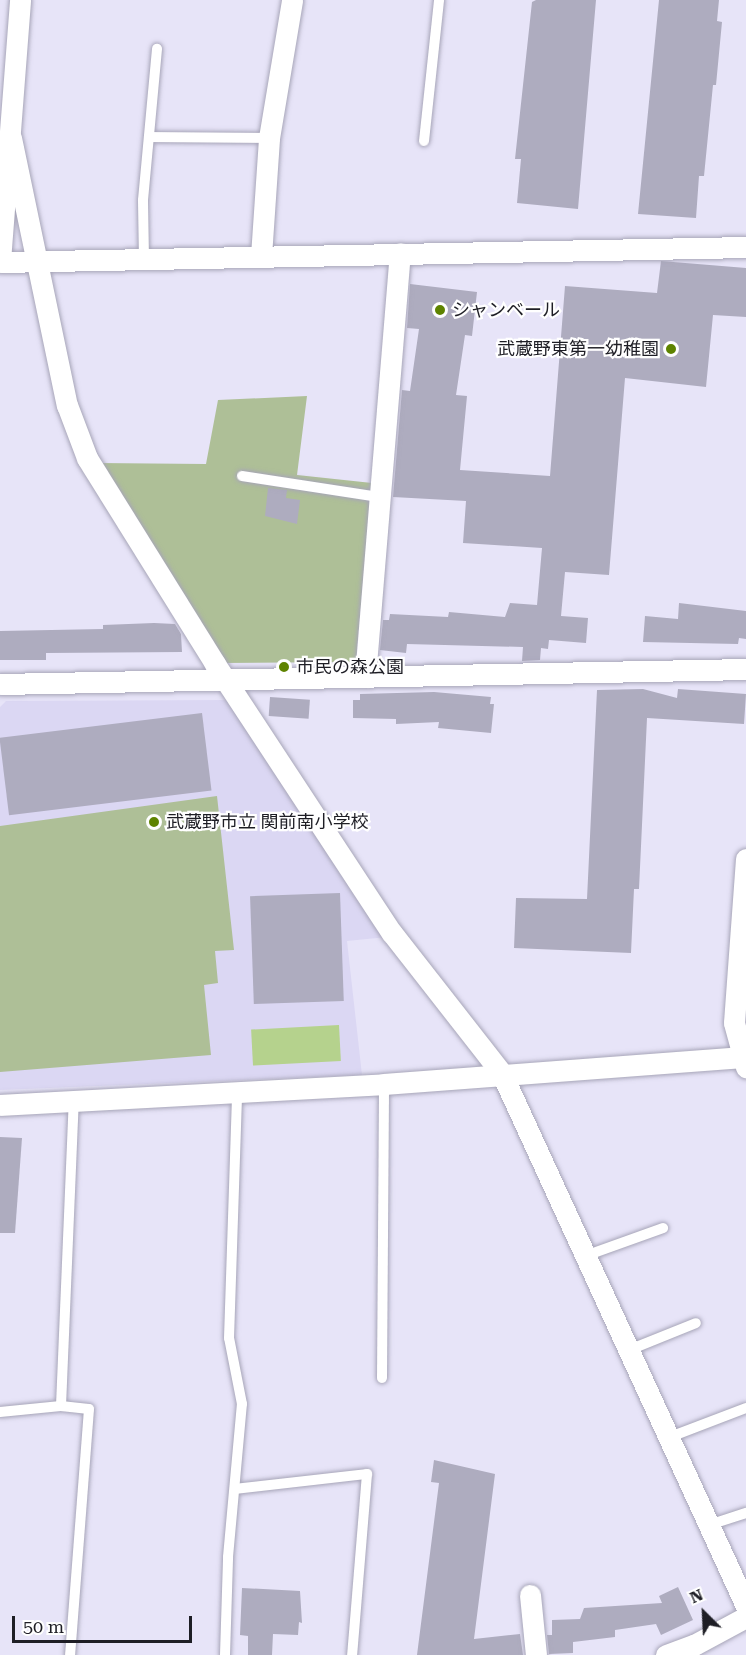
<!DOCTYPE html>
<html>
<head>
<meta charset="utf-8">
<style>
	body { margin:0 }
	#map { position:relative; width:746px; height:1655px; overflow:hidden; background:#e7e4f8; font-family:"Roboto Serif","Noto Sans JP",serif }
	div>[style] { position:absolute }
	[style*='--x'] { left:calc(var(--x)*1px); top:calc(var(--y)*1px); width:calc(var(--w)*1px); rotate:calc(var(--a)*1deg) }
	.built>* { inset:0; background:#dbd7f3 }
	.green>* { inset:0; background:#aebf97 }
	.water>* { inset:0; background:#b5d28d; transform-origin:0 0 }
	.building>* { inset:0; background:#aeacbf; transform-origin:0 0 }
	.roads { filter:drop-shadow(0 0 2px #a7a5b8) drop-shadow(0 0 2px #a7a5b8) }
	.service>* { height:10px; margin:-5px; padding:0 5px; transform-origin:5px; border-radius:5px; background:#fff }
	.minor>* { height:21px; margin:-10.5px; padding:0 10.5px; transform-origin:10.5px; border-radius:10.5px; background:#fff }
	.dots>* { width:16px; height:16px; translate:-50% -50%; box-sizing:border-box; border:3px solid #fff; border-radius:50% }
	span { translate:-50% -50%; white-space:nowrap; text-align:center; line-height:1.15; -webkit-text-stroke:4.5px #fff; paint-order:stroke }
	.poi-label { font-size:18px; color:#1e1e25 }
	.left { translate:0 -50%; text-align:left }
	.right { translate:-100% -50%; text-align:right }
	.north { position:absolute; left:674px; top:1583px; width:60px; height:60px; -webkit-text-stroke:4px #fff; paint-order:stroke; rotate:336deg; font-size:16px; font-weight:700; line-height:24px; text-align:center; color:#1e1e25 }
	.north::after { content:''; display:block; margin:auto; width:21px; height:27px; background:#1e1e25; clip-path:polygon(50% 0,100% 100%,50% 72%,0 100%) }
	.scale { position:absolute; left:12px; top:1616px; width:180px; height:27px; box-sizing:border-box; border:3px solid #1e1e25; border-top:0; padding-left:8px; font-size:18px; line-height:21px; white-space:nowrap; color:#1e1e25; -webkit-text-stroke:4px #fff; paint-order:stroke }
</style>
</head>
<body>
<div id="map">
	<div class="built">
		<div style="clip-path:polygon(226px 700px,387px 937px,347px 941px,362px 1075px,0 1090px,0 707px,6px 701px)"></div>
	</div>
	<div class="green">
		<div style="clip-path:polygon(307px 396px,297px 475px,372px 483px,356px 662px,224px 663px,97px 463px,206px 464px,218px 400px)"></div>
		<div style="clip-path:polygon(217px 796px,234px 950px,215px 951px,218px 983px,204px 985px,211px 1055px,0 1072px,0 826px)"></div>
	</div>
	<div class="water">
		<div style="left:339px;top:1025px;width:36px;height:88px;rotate:87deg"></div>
	</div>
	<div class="building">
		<div style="clip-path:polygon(536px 0,596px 0,578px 209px,517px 203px,521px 159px,515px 159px,532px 2px)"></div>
		<div style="clip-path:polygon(659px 0,719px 0,717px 21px,722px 22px,716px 85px,713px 85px,704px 176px,699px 176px,696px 218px,638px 214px)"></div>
		<div style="clip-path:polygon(661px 261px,746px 268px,746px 317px,713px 315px,706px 387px,625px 378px,609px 575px,565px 572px,561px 616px,588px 618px,586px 643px,549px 640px,548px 649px,541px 648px,540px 660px,522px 661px,523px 647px,407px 644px,406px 653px,380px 650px,383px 620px,389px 620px,390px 614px,448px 617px,449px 612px,505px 617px,510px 603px,537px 605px,542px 548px,463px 543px,466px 501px,393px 497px,402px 390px,410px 391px,419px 329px,407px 328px,410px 284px,477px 292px,472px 336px,465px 335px,456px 395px,467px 396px,460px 470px,550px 476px,565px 286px,657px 293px)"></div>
		<div style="clip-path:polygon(268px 488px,287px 490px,286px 498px,300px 500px,297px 524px,265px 516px)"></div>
		<div style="clip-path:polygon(679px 603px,746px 611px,746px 639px,739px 638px,738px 644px,643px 642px,645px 616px,678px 619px)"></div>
		<div style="clip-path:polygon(154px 623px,175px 624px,181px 634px,182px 652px,46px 653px,46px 660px,0 660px,0 631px,103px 629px,103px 625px)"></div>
		<div style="clip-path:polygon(643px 689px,677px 698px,678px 689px,746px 694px,744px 724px,647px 718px,639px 889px,634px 889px,631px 953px,514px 948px,516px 898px,587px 899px,597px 690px)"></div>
		<div style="clip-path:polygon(434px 692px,491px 697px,490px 704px,494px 704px,491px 733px,438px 728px,439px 722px,396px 724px,396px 719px,353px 718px,353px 700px,360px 700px,360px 694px)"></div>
		<div style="left:270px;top:697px;width:40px;height:19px;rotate:4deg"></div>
		<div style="left:202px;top:713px;width:78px;height:204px;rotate:83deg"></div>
		<div style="left:340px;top:893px;width:108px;height:90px;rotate:88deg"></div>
		<div style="clip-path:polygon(0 1137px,22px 1138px,15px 1233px,0 1233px)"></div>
		<div style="clip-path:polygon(434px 1460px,495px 1474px,474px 1639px,520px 1634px,523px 1655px,417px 1655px,439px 1483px,431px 1482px)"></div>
		<div style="clip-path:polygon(678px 1587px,693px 1620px,661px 1635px,656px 1624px,615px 1630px,615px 1637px,573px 1642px,573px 1653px,549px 1654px,547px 1635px,552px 1635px,552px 1620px,580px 1619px,584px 1608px,662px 1603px,659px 1596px)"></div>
		<div style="clip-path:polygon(242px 1588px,300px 1591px,302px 1623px,299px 1622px,298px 1635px,273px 1634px,272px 1655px,248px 1655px,248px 1636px,240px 1635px)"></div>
	</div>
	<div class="roads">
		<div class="service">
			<div style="--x:149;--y:137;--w:120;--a:0.5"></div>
			<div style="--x:424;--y:141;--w:142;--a:-83.9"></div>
			<div style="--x:144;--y:259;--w:59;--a:-91"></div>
			<div style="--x:143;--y:200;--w:152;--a:-84.7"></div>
			<div style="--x:242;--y:476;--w:140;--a:8.7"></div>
			<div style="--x:585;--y:1256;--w:83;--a:-19.7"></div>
			<div style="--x:629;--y:1350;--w:72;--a:-21.9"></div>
			<div style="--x:382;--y:1378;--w:294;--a:-89.6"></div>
			<div style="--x:61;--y:1406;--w:305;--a:-87.6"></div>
			<div style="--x:0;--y:1412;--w:61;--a:-5.6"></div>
			<div style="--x:61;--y:1406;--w:28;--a:6"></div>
			<div style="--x:89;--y:1409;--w:247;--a:94.4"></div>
			<div style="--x:670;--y:1437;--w:81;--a:-20.9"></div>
			<div style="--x:235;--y:1489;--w:133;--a:-6.5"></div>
			<div style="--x:367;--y:1474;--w:182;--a:94.7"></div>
			<div style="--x:712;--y:1524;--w:36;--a:-18"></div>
			<div style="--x:225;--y:1655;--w:98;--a:-88.2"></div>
			<div style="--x:228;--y:1557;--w:154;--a:-84.8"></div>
			<div style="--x:242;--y:1404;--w:67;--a:-101.1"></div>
			<div style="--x:229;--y:1338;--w:246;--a:-88.1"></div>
		</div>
		<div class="minor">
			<div style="--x:11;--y:138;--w:273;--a:78.2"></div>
			<div style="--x:67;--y:405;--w:57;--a:69.3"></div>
			<div style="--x:87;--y:458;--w:243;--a:58.1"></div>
			<div style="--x:215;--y:664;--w:322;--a:56.7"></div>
			<div style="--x:392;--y:933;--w:179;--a:52"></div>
			<div style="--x:502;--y:1074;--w:585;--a:65.36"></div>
			<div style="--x:261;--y:256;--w:118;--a:-86.1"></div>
			<div style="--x:269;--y:138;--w:140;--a:-80.5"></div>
			<div style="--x:0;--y:261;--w:262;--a:-85.6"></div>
			<div style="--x:0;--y:262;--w:746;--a:-1.15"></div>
			<div style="--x:365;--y:677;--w:425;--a:-85.3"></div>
			<div style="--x:0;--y:684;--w:746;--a:-1.15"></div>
			<div style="--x:746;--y:859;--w:164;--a:94.2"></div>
			<div style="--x:734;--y:1023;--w:46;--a:74.7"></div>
			<div style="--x:0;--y:1105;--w:385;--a:-3.1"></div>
			<div style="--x:384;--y:1084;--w:363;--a:-4.3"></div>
			<div style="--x:530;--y:1595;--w:60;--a:84.3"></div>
			<div style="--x:666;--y:1655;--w:30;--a:-20"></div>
			<div style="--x:694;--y:1645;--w:59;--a:-28.3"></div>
		</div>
	</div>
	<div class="dots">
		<div style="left:440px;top:310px;background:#5e8300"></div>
		<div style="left:671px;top:349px;background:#5e8300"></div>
		<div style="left:284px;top:667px;background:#5e8300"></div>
		<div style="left:154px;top:822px;background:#5e8300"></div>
	</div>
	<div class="poi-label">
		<span class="left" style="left:452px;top:310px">シャンベール</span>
		<span class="right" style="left:659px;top:349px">武蔵野東第一幼稚園</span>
		<span class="left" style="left:296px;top:667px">市民の森公園</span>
		<span class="left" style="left:166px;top:822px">武蔵野市立 関前南小学校</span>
	</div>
	<div class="north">N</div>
	<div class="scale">50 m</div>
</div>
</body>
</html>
